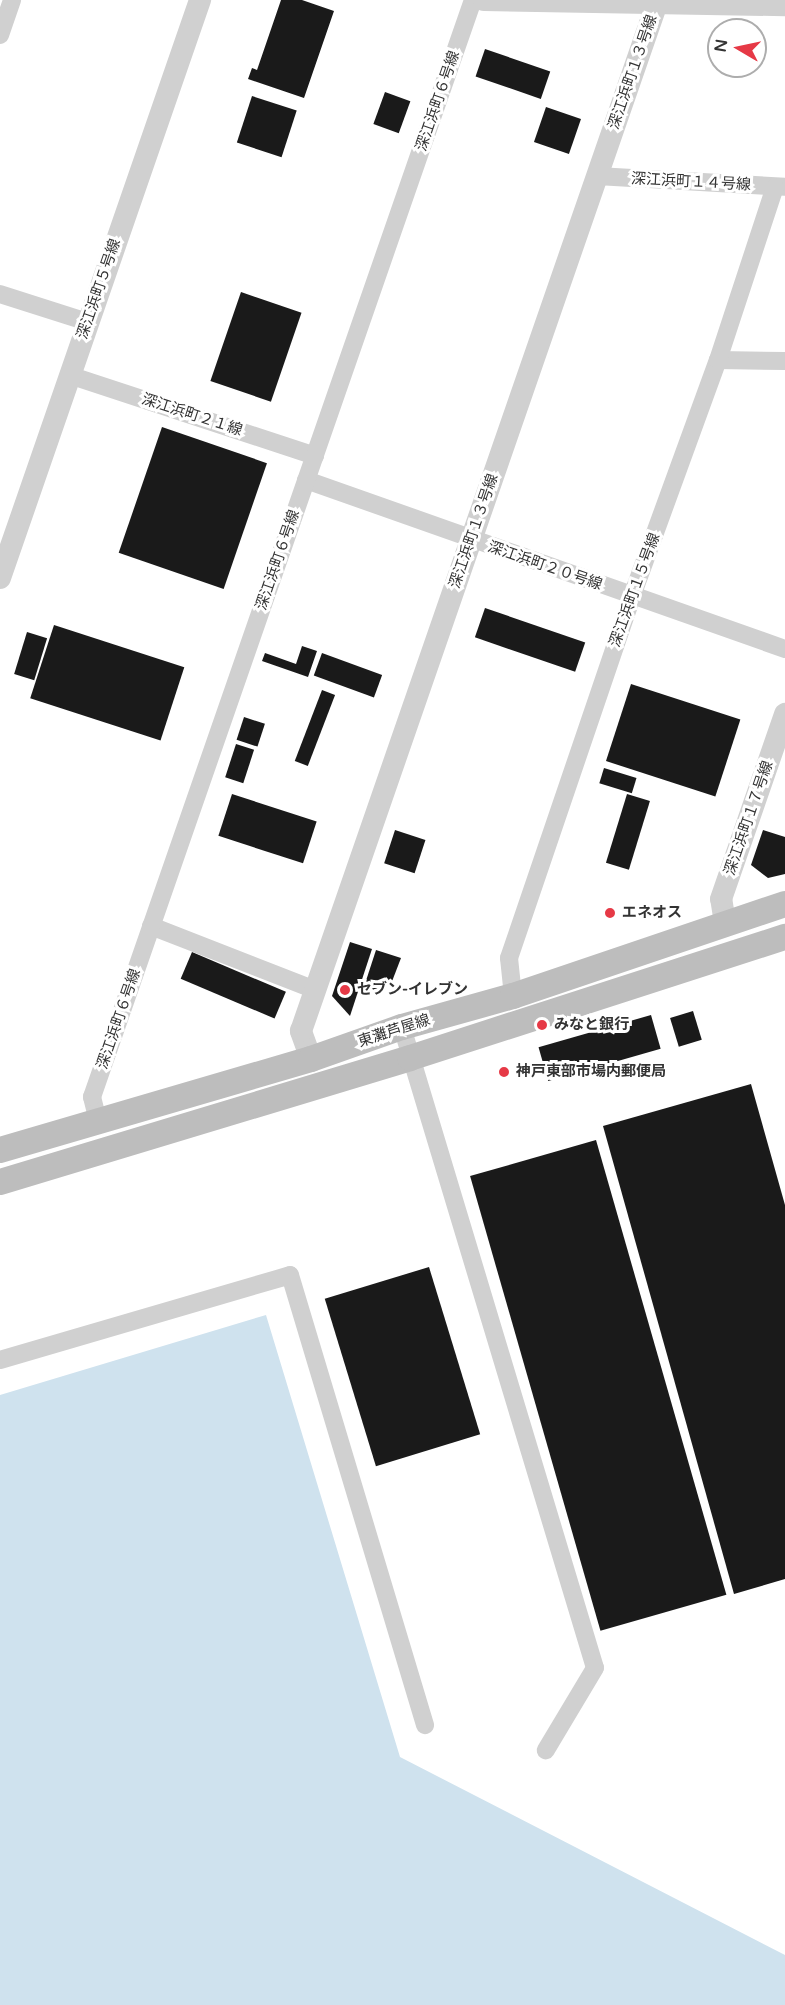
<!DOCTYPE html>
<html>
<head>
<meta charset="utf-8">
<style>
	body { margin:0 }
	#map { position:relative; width:785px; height:2005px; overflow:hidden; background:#fff; font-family:"Varela Round","Noto Sans JP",sans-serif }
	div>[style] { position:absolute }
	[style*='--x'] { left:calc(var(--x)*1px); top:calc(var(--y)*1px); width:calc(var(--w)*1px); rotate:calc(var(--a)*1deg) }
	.water>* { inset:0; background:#cfe2ee }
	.building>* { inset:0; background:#1a1a1a; transform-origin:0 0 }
	.minor>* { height:18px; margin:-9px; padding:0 9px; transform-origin:9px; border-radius:9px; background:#d0d0d0 }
	.tertiary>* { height:22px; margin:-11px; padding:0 11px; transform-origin:11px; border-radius:11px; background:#d0d0d0 }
	.secondary>* { height:26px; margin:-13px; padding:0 13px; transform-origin:13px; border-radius:13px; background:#bdbdbd }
	.dots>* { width:16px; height:16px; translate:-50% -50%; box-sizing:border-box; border:3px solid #fff; border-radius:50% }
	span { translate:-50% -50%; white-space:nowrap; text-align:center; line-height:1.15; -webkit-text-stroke:6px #fff; paint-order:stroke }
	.street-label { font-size:15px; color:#333 }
	.poi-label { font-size:15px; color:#333; font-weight:700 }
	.left { translate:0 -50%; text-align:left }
	.north { position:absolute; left:707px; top:18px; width:60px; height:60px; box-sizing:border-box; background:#fff; border:2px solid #adadad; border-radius:50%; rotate:279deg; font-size:16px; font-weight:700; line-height:24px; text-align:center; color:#333 }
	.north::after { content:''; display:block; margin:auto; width:21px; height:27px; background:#e63946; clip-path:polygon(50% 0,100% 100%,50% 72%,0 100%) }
</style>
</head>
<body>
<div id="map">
	<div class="water">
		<div style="clip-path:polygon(266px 1315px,400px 1757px,785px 1955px,785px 2005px,0 2005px,0 1395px)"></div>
	</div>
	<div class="building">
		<div style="clip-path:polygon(281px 0,302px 0,334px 11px,304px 98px,248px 79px,252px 68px,257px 70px)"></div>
		<div style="left:485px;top:49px;width:69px;height:29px;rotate:19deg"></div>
		<div style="left:385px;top:92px;width:27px;height:34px;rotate:20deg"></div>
		<div style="left:252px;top:96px;width:47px;height:49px;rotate:18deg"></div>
		<div style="left:546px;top:107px;width:37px;height:37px;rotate:19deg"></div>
		<div style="left:241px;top:292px;width:64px;height:94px;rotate:19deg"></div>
		<div style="left:162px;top:427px;width:111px;height:133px;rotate:19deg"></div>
		<div style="left:485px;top:608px;width:106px;height:31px;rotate:19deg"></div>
		<div style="left:54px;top:625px;width:137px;height:77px;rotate:18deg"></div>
		<div style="left:27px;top:632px;width:21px;height:44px;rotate:17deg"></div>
		<div style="clip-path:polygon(302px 646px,317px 651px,308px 677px,262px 661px,265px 653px,296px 664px)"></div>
		<div style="left:322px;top:653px;width:64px;height:24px;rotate:20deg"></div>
		<div style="left:631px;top:684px;width:115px;height:81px;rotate:18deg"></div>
		<div style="left:322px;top:690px;width:14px;height:76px;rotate:21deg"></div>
		<div style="left:244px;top:717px;width:22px;height:24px;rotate:18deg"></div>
		<div style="left:236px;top:744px;width:19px;height:35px;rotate:18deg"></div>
		<div style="left:604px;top:768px;width:34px;height:16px;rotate:17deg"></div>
		<div style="left:232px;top:794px;width:89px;height:44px;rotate:18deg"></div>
		<div style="left:627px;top:794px;width:24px;height:72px;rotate:17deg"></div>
		<div style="left:395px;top:830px;width:32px;height:35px;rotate:18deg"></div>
		<div style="clip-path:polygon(763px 830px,785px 837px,785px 874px,768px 878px,751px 865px)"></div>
		<div style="clip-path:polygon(350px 942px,372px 949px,350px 1016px,332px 996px)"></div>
		<div style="clip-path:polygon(376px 950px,401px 958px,391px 984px,362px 993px)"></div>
		<div style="left:192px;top:952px;width:102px;height:29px;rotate:23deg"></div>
		<div style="left:693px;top:1011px;width:30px;height:24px;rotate:73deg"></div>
		<div style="left:651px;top:1015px;width:35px;height:117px;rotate:74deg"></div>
		<div style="clip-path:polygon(751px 1084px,785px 1205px,785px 1579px,734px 1594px,603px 1126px)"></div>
		<div style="left:596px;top:1140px;width:473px;height:131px;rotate:74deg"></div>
		<div style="left:429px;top:1267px;width:175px;height:109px;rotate:73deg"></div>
	</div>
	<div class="minor">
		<div style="--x:0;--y:35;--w:37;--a:-71"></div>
		<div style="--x:597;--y:176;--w:188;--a:3.3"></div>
		<div style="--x:0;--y:294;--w:92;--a:17.7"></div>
		<div style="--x:718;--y:360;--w:67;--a:0.9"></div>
		<div style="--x:69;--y:375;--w:259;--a:18.2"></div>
		<div style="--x:306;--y:480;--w:508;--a:19.43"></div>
		<div style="--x:151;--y:926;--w:176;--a:21.3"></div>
		<div style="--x:513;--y:996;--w:38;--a:-96"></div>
		<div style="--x:509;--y:958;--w:382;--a:-71.2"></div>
		<div style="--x:632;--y:596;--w:251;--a:-70"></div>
		<div style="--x:718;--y:360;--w:182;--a:-71.8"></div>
		<div style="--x:402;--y:1027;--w:669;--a:73.24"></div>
		<div style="--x:595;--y:1668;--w:96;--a:120.9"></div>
		<div style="--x:98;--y:1121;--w:25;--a:-104"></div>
		<div style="--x:92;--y:1097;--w:1161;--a:-70.85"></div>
		<div style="--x:0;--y:1360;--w:302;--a:-16.3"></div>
		<div style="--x:290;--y:1275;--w:470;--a:73.3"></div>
	</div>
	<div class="tertiary">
		<div style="--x:484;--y:0;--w:301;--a:1"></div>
		<div style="--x:0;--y:578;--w:612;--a:-70.91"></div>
		<div style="--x:725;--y:923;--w:24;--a:-99"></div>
		<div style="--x:721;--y:899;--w:196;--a:-70.9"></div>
		<div style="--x:311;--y:1059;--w:30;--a:-110"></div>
		<div style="--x:301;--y:1031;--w:1088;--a:-70.9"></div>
	</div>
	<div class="secondary">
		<div style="--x:0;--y:1150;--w:324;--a:-16.3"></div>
		<div style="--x:311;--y:1059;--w:96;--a:-19.4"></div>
		<div style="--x:402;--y:1027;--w:115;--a:-15.6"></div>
		<div style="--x:513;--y:996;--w:287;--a:-18.7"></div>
		<div style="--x:0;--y:1182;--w:428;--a:-16.8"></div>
		<div style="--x:410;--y:1058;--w:394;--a:-17.9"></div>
	</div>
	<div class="dots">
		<div style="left:610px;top:913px;background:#e63946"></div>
		<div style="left:345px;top:990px;background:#e63946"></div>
		<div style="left:542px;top:1025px;background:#e63946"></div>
		<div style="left:504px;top:1072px;background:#e63946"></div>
	</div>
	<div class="street-label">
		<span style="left:633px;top:72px;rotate:-71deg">深江浜町１３号線</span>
		<span style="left:438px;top:101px;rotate:-71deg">深江浜町６号線</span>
		<span style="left:691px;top:182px;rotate:3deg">深江浜町１４号線</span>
		<span style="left:99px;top:289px;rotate:-71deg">深江浜町５号線</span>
		<span style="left:192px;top:415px;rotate:18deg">深江浜町２１線</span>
		<span style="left:474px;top:531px;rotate:-71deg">深江浜町１３号線</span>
		<span style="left:278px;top:560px;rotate:-71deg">深江浜町６号線</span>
		<span style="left:545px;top:566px;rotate:19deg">深江浜町２０号線</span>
		<span style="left:635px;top:590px;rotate:-70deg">深江浜町１５号線</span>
		<span style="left:749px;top:818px;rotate:-71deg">深江浜町１７号線</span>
		<span style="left:119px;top:1019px;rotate:-71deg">深江浜町６号線</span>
		<span style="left:394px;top:1031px;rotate:-18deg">東灘芦屋線</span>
	</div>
	<div class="poi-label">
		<span class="left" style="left:622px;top:913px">エネオス</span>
		<span class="left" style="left:357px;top:990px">セブン-イレブン</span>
		<span class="left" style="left:554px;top:1025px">みなと銀行</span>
		<span class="left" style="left:516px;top:1072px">神戸東部市場内郵便局</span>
	</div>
	<div class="north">N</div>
</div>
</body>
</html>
